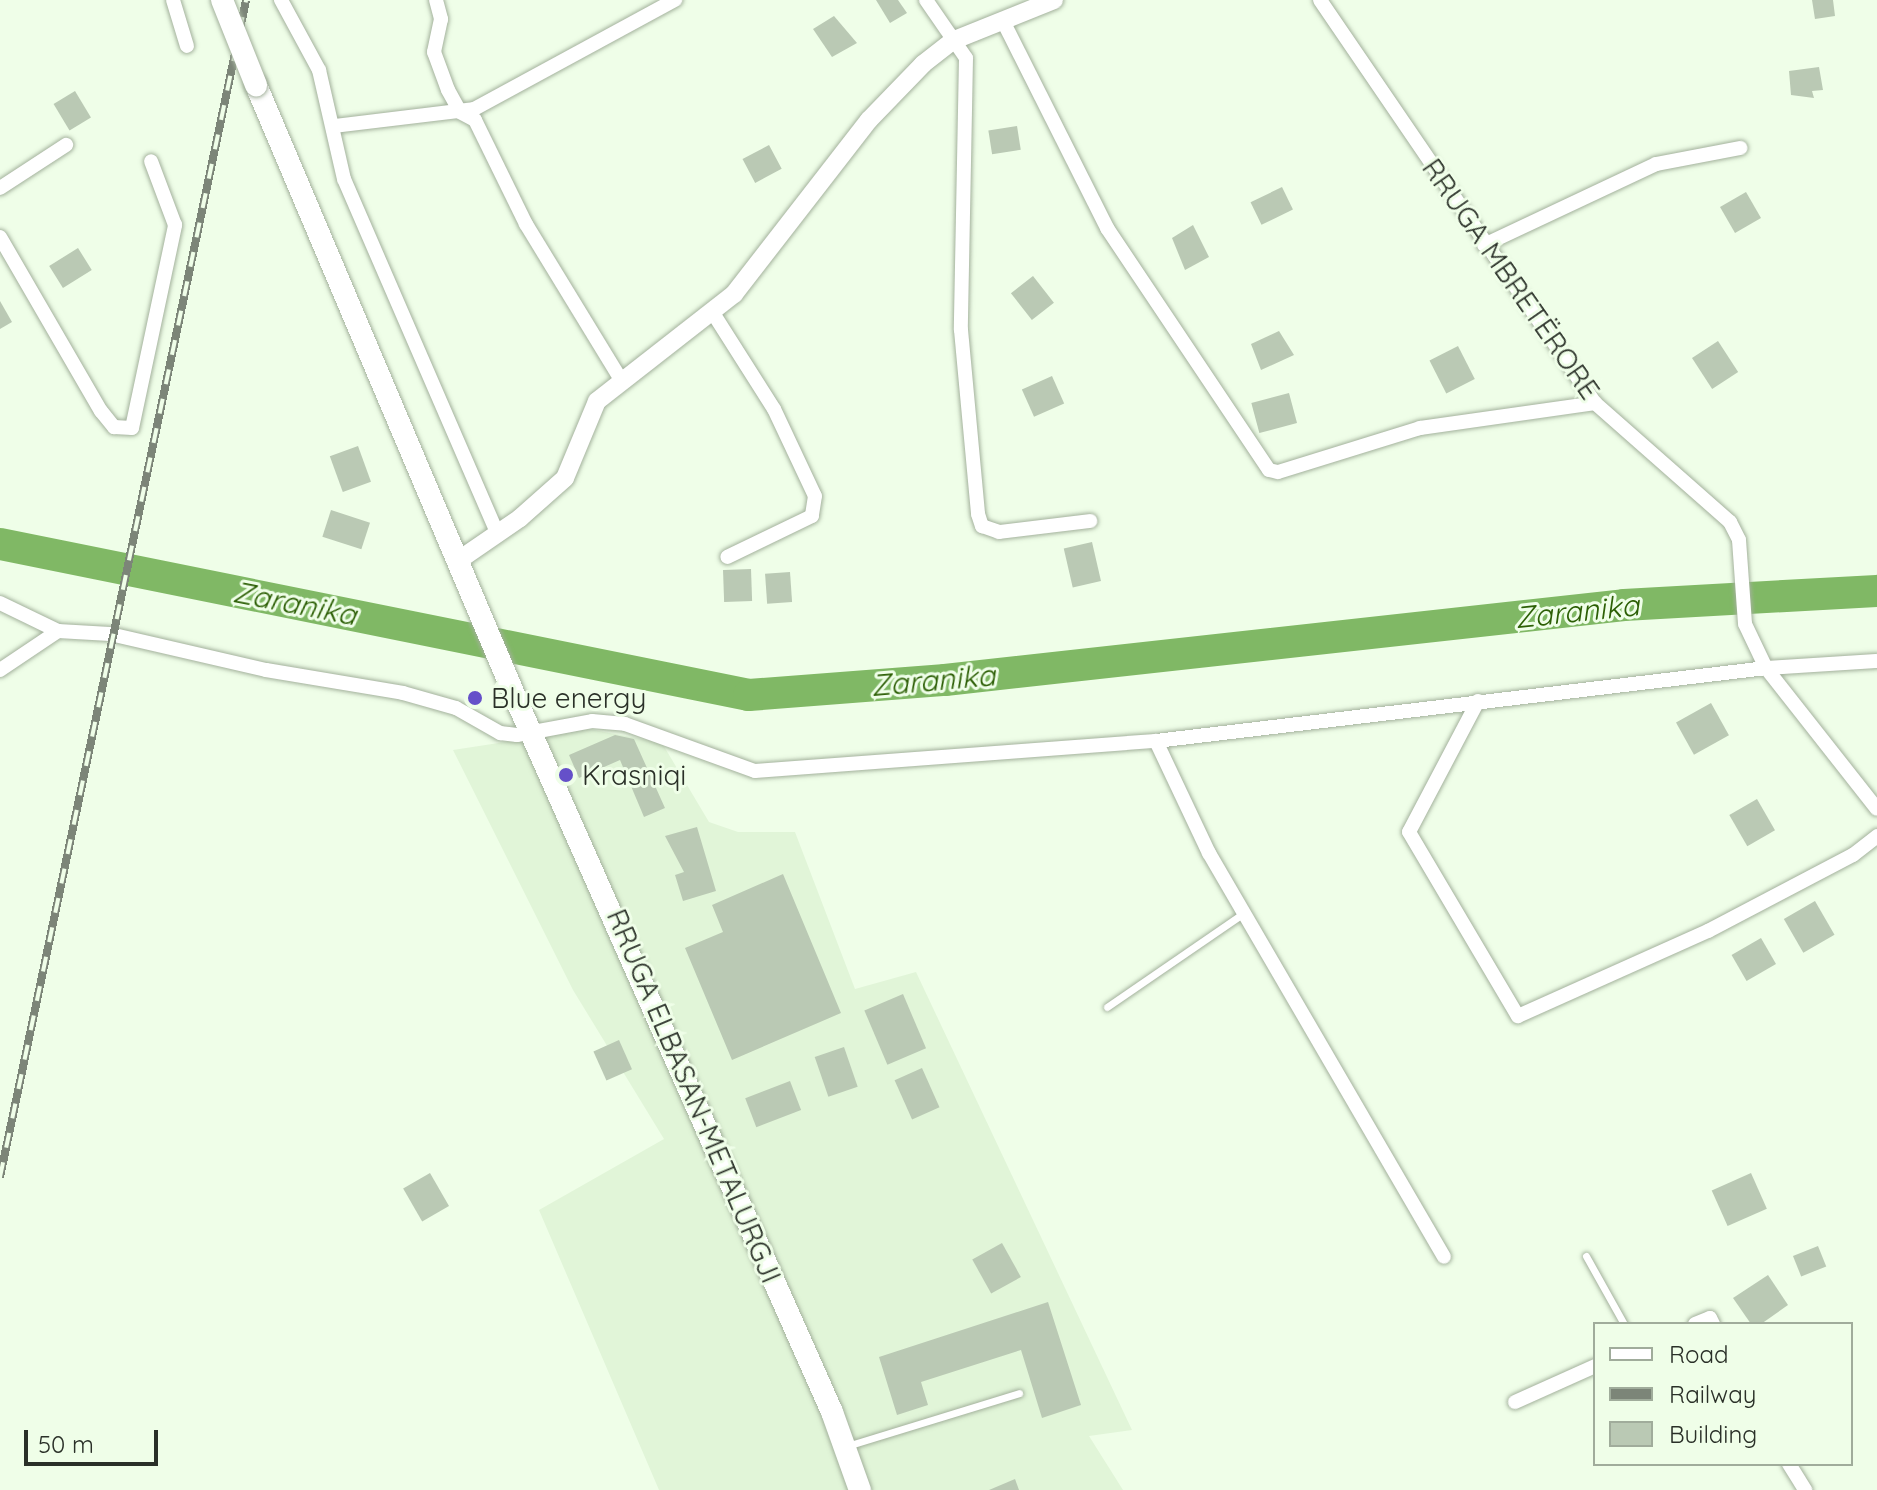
<!DOCTYPE html>
<html>
<head>
<meta charset="utf-8">
<style>
	body { margin:0 }
	#map { position:relative; width:1877px; height:1490px; overflow:hidden; background:#effee8; font-family:Quicksand,sans-serif }
	div>[style] { position:absolute }
	[style*='--x'] { left:calc(var(--x)*1px); top:calc(var(--y)*1px); width:calc(var(--w)*1px); rotate:calc(var(--a)*1deg) }
	.built>* { inset:0; background:#e1f5d8 }
	.river>* { height:32px; margin:-16px; padding:0 16px; transform-origin:16px; border-radius:16px; background:#80b865 }
	.building>* { inset:0; background:#bac9b4; transform-origin:0 0 }
	.roads { filter:drop-shadow(0 0 2px #a3b19c) drop-shadow(0 0 2px #a3b19c) }
	.service>* { height:7px; margin:-3.5px; padding:0 3.5px; transform-origin:3.5px; border-radius:3.5px; background:#fff }
	.minor>* { height:14px; margin:-7px; padding:0 7px; transform-origin:7px; border-radius:7px; background:#fff }
	.tertiary>* { height:18px; margin:-9px; padding:0 9px; transform-origin:9px; border-radius:9px; background:#fff }
	.primary>* { height:22px; margin:-11px; padding:0 11px; transform-origin:11px; border-radius:11px; background:#fff }
	.rail>* { height:8px; margin-top:-4px; transform-origin:0; background:repeating-linear-gradient(90deg,#effee8 0 15px,#7c8578 0 30px); box-sizing:border-box; border-block:2px solid #7c8578 }
	.bridges { filter:drop-shadow(0 0 2px #a3b19c) drop-shadow(0 0 2px #a3b19c) }
	.primary-bridge>* { height:22px; margin:-11px; padding:0 11px; transform-origin:11px; border-radius:11px; background:#fff }
	.dots>* { width:22px; height:22px; translate:-50% -50%; box-sizing:border-box; border:4px solid #effee8; border-radius:50% }
	span { translate:-50% -50%; white-space:nowrap; text-align:center; line-height:1.15; -webkit-text-stroke:6px #effee8; paint-order:stroke }
	.street-label { font-size:28px; color:#2a3028 }
	.poi-label { font-size:28px; color:#2a3028 }
	.left { translate:0 -50%; text-align:left }
	.water-label { font-size:30px; color:#2c5f05; font-style:italic }
	.legend { position:absolute; left:1593px; top:1322px; width:260px; height:144px; box-sizing:border-box; background:#effee8; border:2px solid #a0ac9b; margin:0; padding:10px 14px; list-style:none; font-size:24px; color:#2a3028 }
	.legend li { display:flex; align-items:center; gap:16px; height:40px }
	.legend b { width:40px; border:2px solid #a0ac9b }
	.scale { position:absolute; left:24px; top:1430px; width:134px; height:36px; box-sizing:border-box; border:4px solid #2a3028; border-top:0; padding-left:10px; font-size:24px; line-height:28px; white-space:nowrap; color:#2a3028; -webkit-text-stroke:6px #effee8; paint-order:stroke }
</style>
</head>
<body>
<div id="map">
	<div class="built">
		<div style="clip-path:polygon(589px 729px,662px 743px,709px 822px,738px 832px,795px 832px,855px 989px,916px 972px,1132px 1430px,1089px 1436px,1123px 1490px,659px 1490px,539px 1210px,664px 1139px,573px 990px,453px 750px)"></div>
	</div>
	<div class="river">
		<div style="--x:0;--y:544;--w:764;--a:11.4"></div>
		<div style="--x:749;--y:695;--w:197;--a:-4.4"></div>
		<div style="--x:945;--y:680;--w:683;--a:-6.3"></div>
		<div style="--x:1624;--y:605;--w:253;--a:-3.2"></div>
	</div>
	<div class="building">
		<div style="clip-path:polygon(876px 0,898px 0,907px 13px,890px 23px)"></div>
		<div style="clip-path:polygon(1812px 0,1833px 0,1835px 16px,1815px 19px)"></div>
		<div style="clip-path:polygon(834px 16px,857px 43px,832px 57px,813px 29px)"></div>
		<div style="clip-path:polygon(1819px 67px,1823px 90px,1812px 91px,1814px 98px,1791px 95px,1789px 71px)"></div>
		<div style="left:75px;top:91px;width:31px;height:25px;rotate:59deg"></div>
		<div style="left:1017px;top:126px;width:24px;height:29px;rotate:81deg"></div>
		<div style="left:769px;top:145px;width:27px;height:30px;rotate:62deg"></div>
		<div style="left:1282px;top:187px;width:25px;height:35px;rotate:64deg"></div>
		<div style="left:1746px;top:192px;width:30px;height:30px;rotate:60deg"></div>
		<div style="clip-path:polygon(1193px 225px,1209px 257px,1185px 270px,1172px 238px)"></div>
		<div style="left:78px;top:248px;width:26px;height:34px;rotate:58deg"></div>
		<div style="left:1033px;top:276px;width:34px;height:28px;rotate:52deg"></div>
		<div style="clip-path:polygon(0 301px,12px 322px,0 329px)"></div>
		<div style="clip-path:polygon(1279px 331px,1294px 355px,1261px 370px,1251px 344px)"></div>
		<div style="left:1718px;top:341px;width:37px;height:31px;rotate:57deg"></div>
		<div style="left:1458px;top:346px;width:37px;height:32px;rotate:63deg"></div>
		<div style="left:1052px;top:376px;width:30px;height:33px;rotate:66deg"></div>
		<div style="left:1289px;top:393px;width:31px;height:39px;rotate:75deg"></div>
		<div style="left:358px;top:446px;width:38px;height:30px;rotate:70deg"></div>
		<div style="left:331px;top:510px;width:41px;height:28px;rotate:18deg"></div>
		<div style="left:1092px;top:542px;width:40px;height:29px;rotate:77deg"></div>
		<div style="left:751px;top:569px;width:32px;height:28px;rotate:88deg"></div>
		<div style="left:790px;top:572px;width:30px;height:25px;rotate:86deg"></div>
		<div style="left:1711px;top:703px;width:37px;height:40px;rotate:61deg"></div>
		<div style="clip-path:polygon(615px 735px,634px 739px,665px 808px,644px 817px,620px 760px,579px 778px,569px 755px)"></div>
		<div style="left:1757px;top:799px;width:36px;height:32px;rotate:60deg"></div>
		<div style="clip-path:polygon(697px 827px,716px 891px,683px 901px,675px 875px,684px 872px,665px 836px)"></div>
		<div style="clip-path:polygon(783px 874px,841px 1013px,732px 1060px,685px 948px,723px 932px,712px 905px)"></div>
		<div style="left:1815px;top:901px;width:39px;height:36px;rotate:60deg"></div>
		<div style="left:1761px;top:938px;width:30px;height:34px;rotate:60deg"></div>
		<div style="left:903px;top:994px;width:59px;height:42px;rotate:67deg"></div>
		<div style="left:619px;top:1040px;width:32px;height:28px;rotate:66deg"></div>
		<div style="left:844px;top:1047px;width:42px;height:31px;rotate:71deg"></div>
		<div style="left:922px;top:1068px;width:43px;height:30px;rotate:66deg"></div>
		<div style="left:790px;top:1081px;width:31px;height:48px;rotate:69deg"></div>
		<div style="left:430px;top:1173px;width:38px;height:31px;rotate:60deg"></div>
		<div style="left:1751px;top:1173px;width:39px;height:43px;rotate:66deg"></div>
		<div style="left:1002px;top:1243px;width:39px;height:34px;rotate:61deg"></div>
		<div style="left:1818px;top:1246px;width:22px;height:27px;rotate:68deg"></div>
		<div style="clip-path:polygon(1768px 1275px,1788px 1305px,1761px 1324px,1751px 1324px,1733px 1298px)"></div>
		<div style="clip-path:polygon(1048px 1302px,1081px 1405px,1042px 1418px,1021px 1350px,921px 1382px,928px 1405px,897px 1415px,879px 1357px)"></div>
		<div style="clip-path:polygon(1015px 1479px,1019px 1490px,989px 1490px)"></div>
	</div>
	<div class="roads">
		<div class="service">
			<div style="--x:1107;--y:1007;--w:166;--a:-34.5"></div>
			<div style="--x:1586;--y:1256;--w:78;--a:60.8"></div>
			<div style="--x:847;--y:1446;--w:180;--a:-17.1"></div>
		</div>
		<div class="minor">
			<div style="--x:173;--y:0;--w:48;--a:73.1"></div>
			<div style="--x:281;--y:0;--w:80;--a:61.5"></div>
			<div style="--x:319;--y:70;--w:112;--a:77.1"></div>
			<div style="--x:344;--y:179;--w:388;--a:66.6"></div>
			<div style="--x:436;--y:0;--w:20;--a:75"></div>
			<div style="--x:441;--y:19;--w:34;--a:102"></div>
			<div style="--x:434;--y:52;--w:40;--a:69.8"></div>
			<div style="--x:448;--y:90;--w:25;--a:61"></div>
			<div style="--x:460;--y:112;--w:17;--a:28"></div>
			<div style="--x:475;--y:120;--w:116;--a:63.9"></div>
			<div style="--x:526;--y:224;--w:184;--a:58.6"></div>
			<div style="--x:926;--y:0;--w:70;--a:55.4"></div>
			<div style="--x:966;--y:58;--w:272;--a:91.1"></div>
			<div style="--x:961;--y:330;--w:185;--a:84.7"></div>
			<div style="--x:978;--y:514;--w:13;--a:72"></div>
			<div style="--x:982;--y:526;--w:18;--a:19"></div>
			<div style="--x:999;--y:532;--w:92;--a:-6.9"></div>
			<div style="--x:1320;--y:0;--w:488;--a:55.7"></div>
			<div style="--x:1595;--y:403;--w:180;--a:41.4"></div>
			<div style="--x:1730;--y:522;--w:20;--a:63"></div>
			<div style="--x:1739;--y:540;--w:84;--a:85.9"></div>
			<div style="--x:1745;--y:624;--w:49;--a:64.5"></div>
			<div style="--x:1766;--y:668;--w:179;--a:51.8"></div>
			<div style="--x:1003;--y:21;--w:232;--a:63.3"></div>
			<div style="--x:1107;--y:228;--w:291;--a:56.2"></div>
			<div style="--x:1269;--y:470;--w:9;--a:13"></div>
			<div style="--x:1278;--y:472;--w:149;--a:-17.2"></div>
			<div style="--x:1420;--y:428;--w:177;--a:-8.1"></div>
			<div style="--x:334;--y:126;--w:141;--a:-6.9"></div>
			<div style="--x:474;--y:109;--w:229;--a:-28.5"></div>
			<div style="--x:0;--y:188;--w:79;--a:-33.1"></div>
			<div style="--x:0;--y:237;--w:201;--a:59.9"></div>
			<div style="--x:101;--y:411;--w:21;--a:51"></div>
			<div style="--x:114;--y:427;--w:18;--a:3"></div>
			<div style="--x:132;--y:428;--w:208;--a:-78"></div>
			<div style="--x:175;--y:225;--w:68;--a:-110.6"></div>
			<div style="--x:1484;--y:245;--w:190;--a:-25.2"></div>
			<div style="--x:1656;--y:164;--w:86;--a:-10.8"></div>
			<div style="--x:713;--y:313;--w:114;--a:57.6"></div>
			<div style="--x:774;--y:409;--w:96;--a:64.8"></div>
			<div style="--x:815;--y:496;--w:20;--a:99"></div>
			<div style="--x:812;--y:516;--w:94;--a:154.2"></div>
			<div style="--x:0;--y:603;--w:64;--a:25.8"></div>
			<div style="--x:58;--y:631;--w:52;--a:3.3"></div>
			<div style="--x:110;--y:634;--w:160;--a:13"></div>
			<div style="--x:266;--y:670;--w:139;--a:9.5"></div>
			<div style="--x:403;--y:693;--w:55;--a:15.8"></div>
			<div style="--x:456;--y:708;--w:51;--a:29.6"></div>
			<div style="--x:500;--y:733;--w:17;--a:7"></div>
			<div style="--x:517;--y:735;--w:76;--a:-10.6"></div>
			<div style="--x:592;--y:721;--w:33;--a:5"></div>
			<div style="--x:625;--y:724;--w:138;--a:19.9"></div>
			<div style="--x:755;--y:771;--w:402;--a:-4.3"></div>
			<div style="--x:1156;--y:741;--w:614;--a:-6.82"></div>
			<div style="--x:1766;--y:668;--w:111;--a:-3.6"></div>
			<div style="--x:0;--y:670;--w:70;--a:-33.9"></div>
			<div style="--x:1478;--y:701;--w:148;--a:117.8"></div>
			<div style="--x:1409;--y:832;--w:214;--a:59.4"></div>
			<div style="--x:1518;--y:1016;--w:208;--a:-24.1"></div>
			<div style="--x:1708;--y:931;--w:164;--a:-27.7"></div>
			<div style="--x:1853;--y:855;--w:31;--a:-38"></div>
			<div style="--x:1156;--y:741;--w:124;--a:64.7"></div>
			<div style="--x:1209;--y:853;--w:467;--a:59.8"></div>
			<div style="--x:1695;--y:1324;--w:16;--a:-22"></div>
			<div style="--x:1710;--y:1318;--w:7;--a:63"></div>
			<div style="--x:1515;--y:1402;--w:88;--a:-24.2"></div>
			<div style="--x:1789;--y:1464;--w:31;--a:58"></div>
		</div>
		<div class="tertiary">
			<div style="--x:459;--y:560;--w:74;--a:-34.5"></div>
			<div style="--x:520;--y:518;--w:60;--a:-41.6"></div>
			<div style="--x:565;--y:478;--w:83;--a:-67.4"></div>
			<div style="--x:597;--y:401;--w:174;--a:-38"></div>
			<div style="--x:734;--y:294;--w:220;--a:-52.2"></div>
			<div style="--x:869;--y:120;--w:78;--a:-46"></div>
			<div style="--x:923;--y:64;--w:37;--a:-38"></div>
			<div style="--x:952;--y:41;--w:110;--a:-21.9"></div>
		</div>
		<div class="primary">
			<div style="--x:256;--y:85;--w:674;--a:67.05"></div>
			<div style="--x:519;--y:706;--w:772;--a:66.09"></div>
			<div style="--x:832;--y:1412;--w:83;--a:70.3"></div>
		</div>
	</div>
	<div class="rail">
		<div style="--x:0;--y:1177;--w:1202;--a:-78.19"></div>
	</div>
	<div class="bridges">
		<div class="primary-bridge">
			<div style="--x:222;--y:0;--w:92;--a:68.2"></div>
		</div>
	</div>
	<div class="dots">
		<div style="left:475px;top:698px;background:#6550c9"></div>
		<div style="left:566px;top:775px;background:#6550c9"></div>
	</div>
	<div class="street-label">
		<span style="left:1511px;top:279px;rotate:55deg">RRUGA MBRETËRORE</span>
		<span style="left:694px;top:1096px;rotate:67deg">RRUGA ELBASAN-METALURGJI</span>
	</div>
	<div class="poi-label">
		<span class="left" style="left:491px;top:698px">Blue energy</span>
		<span class="left" style="left:582px;top:775px">Krasniqi</span>
	</div>
	<div class="water-label">
		<span style="left:295px;top:603px;rotate:11deg">Zaranika</span>
		<span style="left:1577px;top:611px;rotate:-6deg">Zaranika</span>
		<span style="left:933px;top:680px;rotate:-5deg">Zaranika</span>
	</div>
	<ul class="legend">
	<li><b style="height:10px;background:#fff"></b>Road</li>
	<li><b style="height:10px;background:#7c8578"></b>Railway</li>
	<li><b style="height:22px;background:#bac9b4"></b>Building</li>
	</ul>
	<div class="scale">50 m</div>
</div>
</body>
</html>
